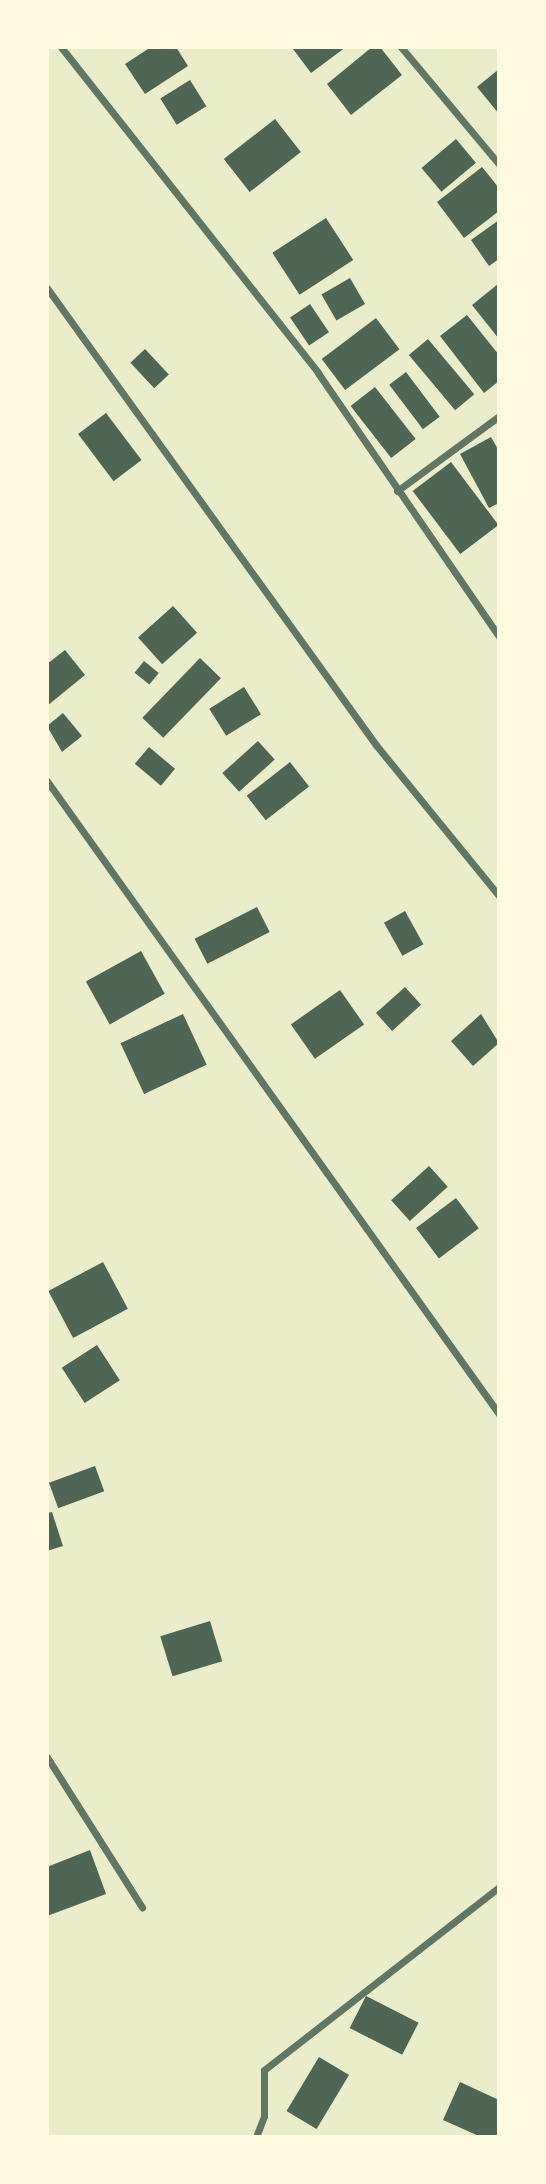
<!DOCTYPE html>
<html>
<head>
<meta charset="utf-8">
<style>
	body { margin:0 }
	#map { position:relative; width:546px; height:2184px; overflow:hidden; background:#e9edc9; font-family:"Sofia Sans Condensed",sans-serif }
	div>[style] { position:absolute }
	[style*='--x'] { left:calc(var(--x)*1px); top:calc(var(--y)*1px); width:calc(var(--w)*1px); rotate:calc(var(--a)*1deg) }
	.building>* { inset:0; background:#4f6655; transform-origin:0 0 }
	.minor>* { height:7px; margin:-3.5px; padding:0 3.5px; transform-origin:3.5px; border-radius:3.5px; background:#617663 }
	span { translate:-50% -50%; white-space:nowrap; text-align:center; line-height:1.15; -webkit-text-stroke:7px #fefae0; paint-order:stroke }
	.frame { position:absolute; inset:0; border:49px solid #fefae0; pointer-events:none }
</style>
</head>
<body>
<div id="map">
	<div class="building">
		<div style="clip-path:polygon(151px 47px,176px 47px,188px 66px,145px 94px,125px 64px)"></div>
		<div style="clip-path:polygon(346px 47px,311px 73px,293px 49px,296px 47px)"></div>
		<div style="clip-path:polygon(372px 47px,380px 47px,402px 75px,351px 115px,327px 84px)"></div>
		<div style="clip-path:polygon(499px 69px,499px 114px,477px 87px)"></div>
		<div style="left:190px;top:80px;width:31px;height:35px;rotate:58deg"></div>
		<div style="left:275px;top:119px;width:42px;height:65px;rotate:52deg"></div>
		<div style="left:456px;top:139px;width:31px;height:45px;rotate:50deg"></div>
		<div style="clip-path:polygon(482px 167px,499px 188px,499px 211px,464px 238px,437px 202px)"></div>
		<div style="left:326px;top:218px;width:50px;height:64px;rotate:57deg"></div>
		<div style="clip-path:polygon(499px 220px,499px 259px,489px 266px,471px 240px)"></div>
		<div style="left:350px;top:278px;width:30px;height:33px;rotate:60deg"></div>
		<div style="clip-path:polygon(498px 284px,499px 286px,499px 339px,472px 305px)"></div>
		<div style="left:310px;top:304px;width:34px;height:24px;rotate:56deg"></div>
		<div style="clip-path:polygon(467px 315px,499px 355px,499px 381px,484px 393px,440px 336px)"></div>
		<div style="left:376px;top:318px;width:39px;height:68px;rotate:53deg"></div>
		<div style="left:428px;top:339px;width:72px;height:25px;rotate:50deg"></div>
		<div style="left:145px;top:349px;width:35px;height:20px;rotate:47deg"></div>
		<div style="left:406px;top:372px;width:56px;height:21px;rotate:53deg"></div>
		<div style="left:375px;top:387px;width:66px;height:31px;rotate:52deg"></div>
		<div style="left:106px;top:413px;width:59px;height:35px;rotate:53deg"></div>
		<div style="clip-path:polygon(491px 437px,499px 451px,499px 503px,489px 508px,460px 454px)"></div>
		<div style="left:451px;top:462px;width:79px;height:48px;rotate:53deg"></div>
		<div style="left:173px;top:606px;width:36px;height:47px;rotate:48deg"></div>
		<div style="clip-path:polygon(65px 650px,85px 675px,47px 706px,47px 664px)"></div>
		<div style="left:200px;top:658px;width:29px;height:83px;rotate:44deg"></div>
		<div style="left:144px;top:661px;width:19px;height:15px;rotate:39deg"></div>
		<div style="left:244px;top:687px;width:32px;height:41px;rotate:58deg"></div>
		<div style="clip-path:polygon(63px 713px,82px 736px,62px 752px,47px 726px)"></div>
		<div style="left:258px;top:741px;width:25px;height:48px;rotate:48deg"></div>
		<div style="left:149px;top:747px;width:34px;height:22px;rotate:40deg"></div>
		<div style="left:290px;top:762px;width:31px;height:55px;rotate:52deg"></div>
		<div style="left:257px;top:907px;width:28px;height:70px;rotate:63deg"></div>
		<div style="left:405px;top:911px;width:38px;height:24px;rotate:61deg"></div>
		<div style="left:141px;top:951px;width:49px;height:63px;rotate:61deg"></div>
		<div style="left:405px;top:987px;width:24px;height:39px;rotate:48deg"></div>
		<div style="left:340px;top:990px;width:42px;height:60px;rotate:55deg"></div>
		<div style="left:183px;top:1014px;width:56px;height:69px;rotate:65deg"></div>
		<div style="clip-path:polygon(481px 1014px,499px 1043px,473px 1066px,451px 1041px)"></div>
		<div style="left:429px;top:1166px;width:28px;height:51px;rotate:48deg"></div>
		<div style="left:456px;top:1198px;width:38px;height:50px;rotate:53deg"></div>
		<div style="left:103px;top:1262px;width:53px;height:62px;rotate:62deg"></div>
		<div style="left:97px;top:1345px;width:42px;height:42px;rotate:57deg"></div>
		<div style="left:95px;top:1466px;width:27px;height:49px;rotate:70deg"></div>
		<div style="clip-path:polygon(52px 1512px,63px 1546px,47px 1551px,47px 1513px)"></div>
		<div style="left:210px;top:1621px;width:42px;height:52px;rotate:73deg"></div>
		<div style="clip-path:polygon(90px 1850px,106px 1894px,47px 1916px,47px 1867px)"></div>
		<div style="left:366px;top:1996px;width:59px;height:36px;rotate:27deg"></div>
		<div style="left:319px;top:2057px;width:35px;height:63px;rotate:31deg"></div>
		<div style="clip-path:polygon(460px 2082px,499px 2100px,499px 2137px,481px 2137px,443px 2120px)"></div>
	</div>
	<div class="minor">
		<div style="--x:61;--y:47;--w:415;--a:51.7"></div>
		<div style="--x:318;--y:373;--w:319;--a:55.5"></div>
		<div style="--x:401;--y:47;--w:153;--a:50.1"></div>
		<div style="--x:47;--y:288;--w:563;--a:54.25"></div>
		<div style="--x:376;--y:745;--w:195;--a:50.8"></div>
		<div style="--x:397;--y:491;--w:127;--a:-36.3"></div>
		<div style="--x:47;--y:781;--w:778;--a:54.47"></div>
		<div style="--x:47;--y:1757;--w:178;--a:57.7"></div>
		<div style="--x:256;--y:2137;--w:22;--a:-69"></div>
		<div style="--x:264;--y:2116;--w:46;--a:-90"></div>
		<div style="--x:264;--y:2070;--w:298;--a:-37.9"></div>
	</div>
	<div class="frame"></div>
</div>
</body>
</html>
